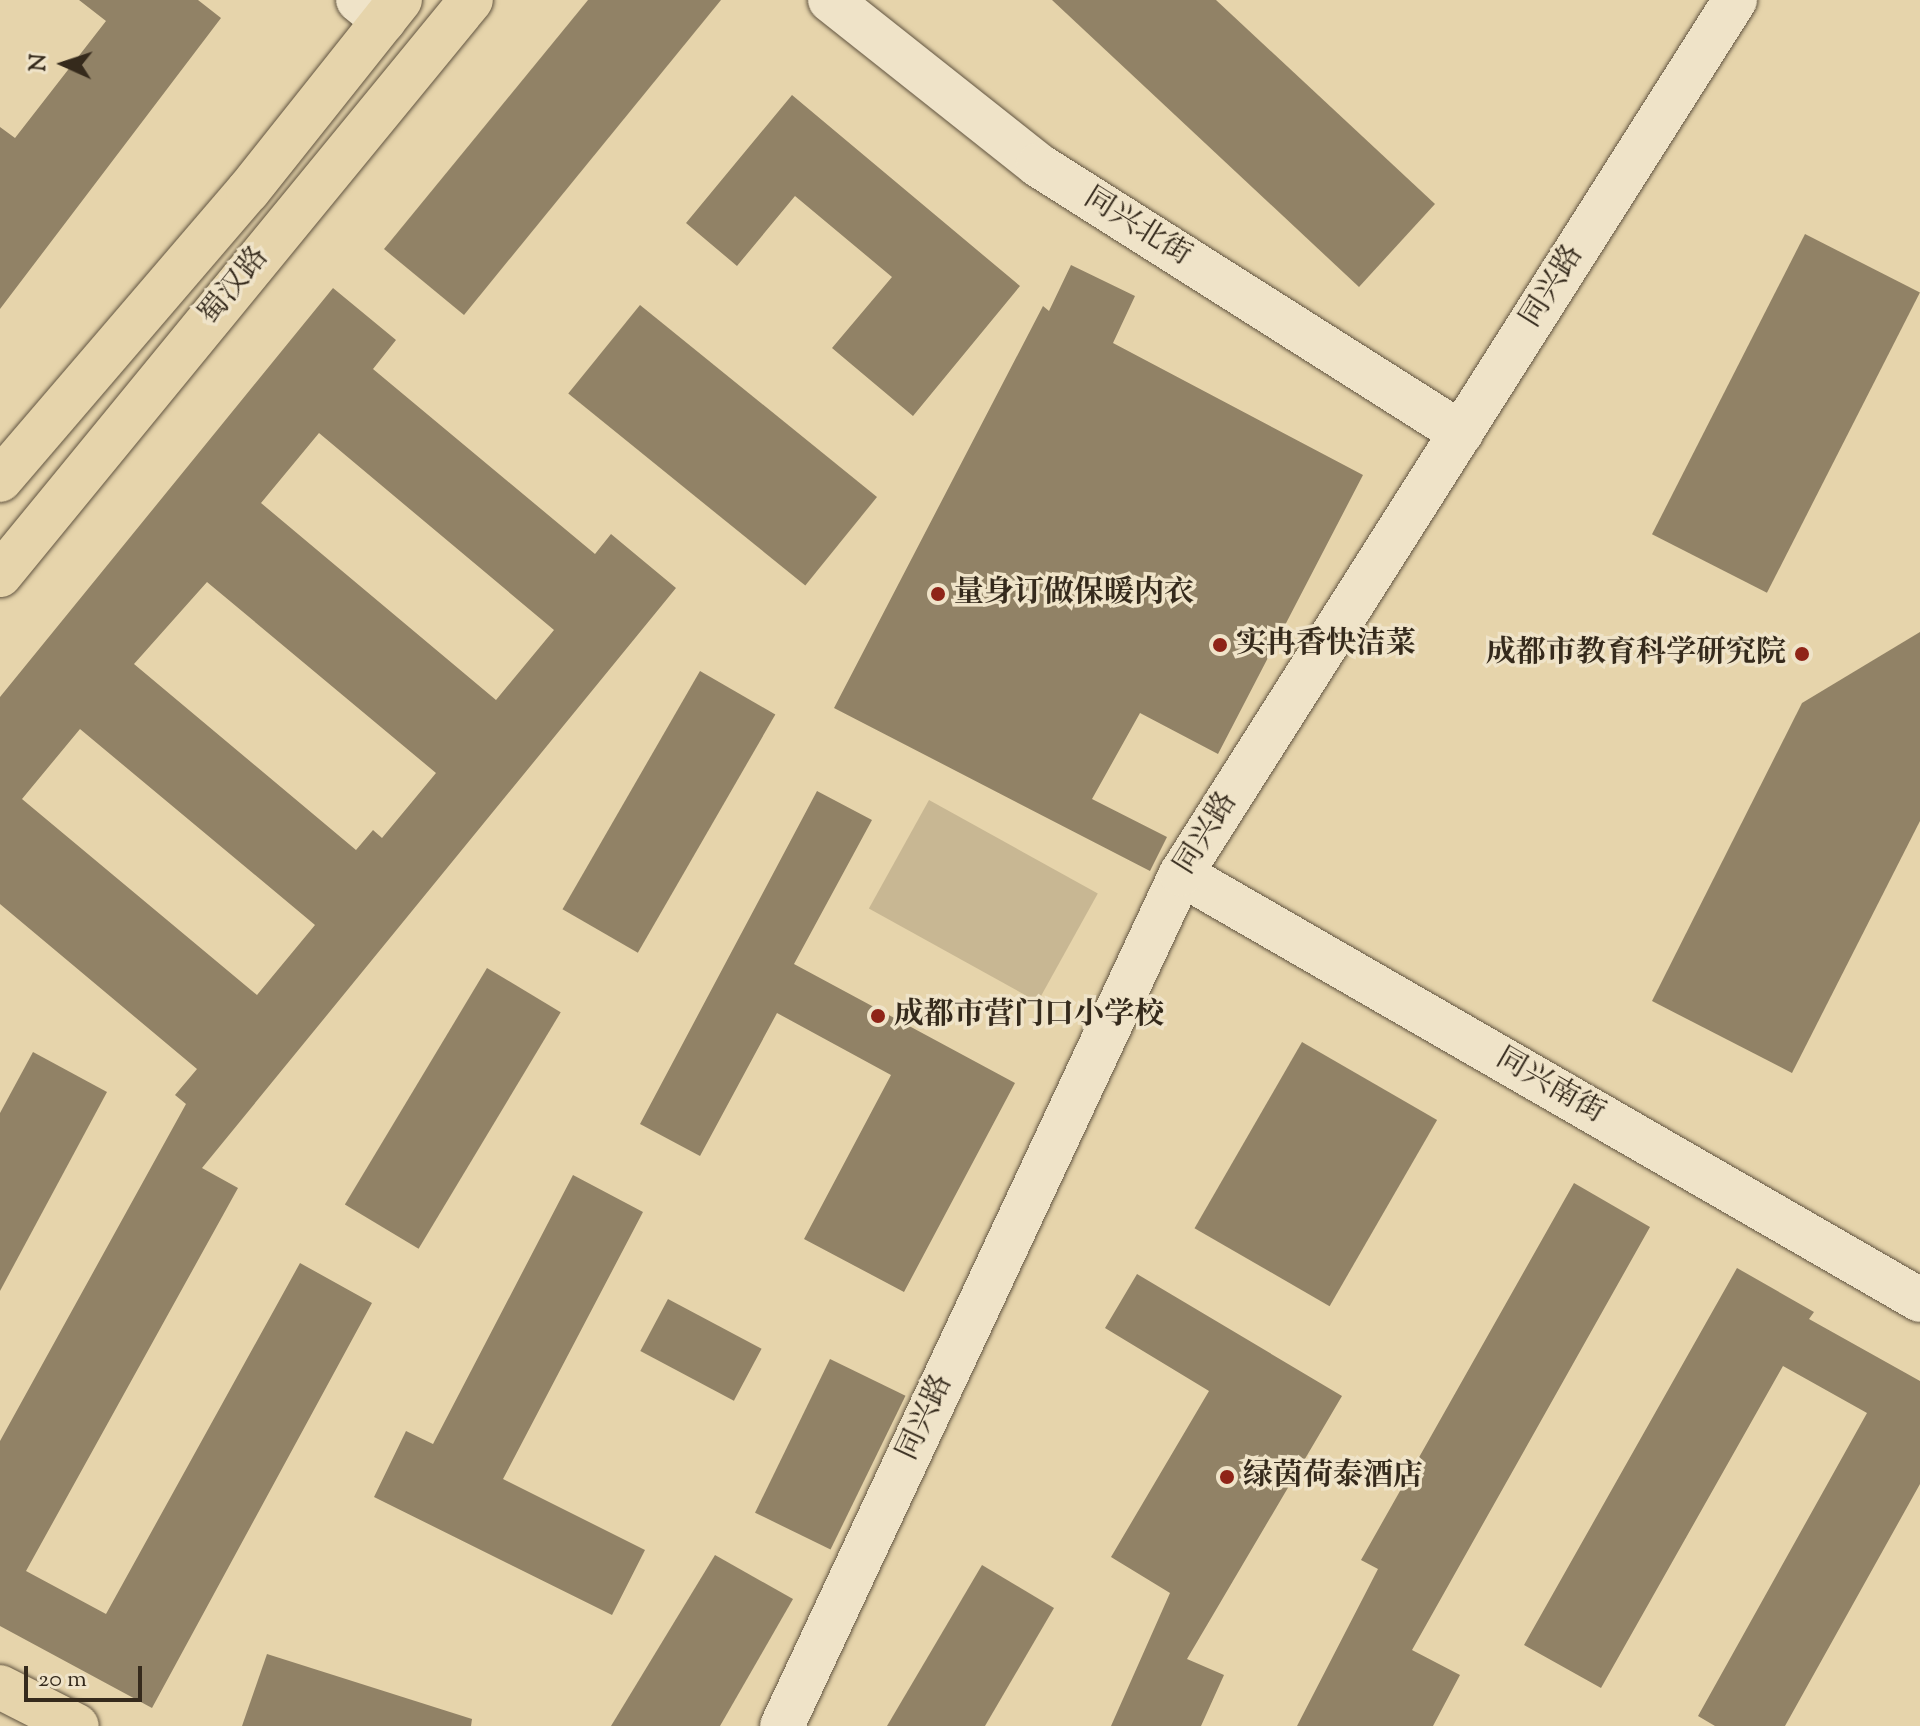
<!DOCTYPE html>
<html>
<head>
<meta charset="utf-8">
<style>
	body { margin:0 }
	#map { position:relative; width:1920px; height:1726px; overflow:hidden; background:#e6d4ab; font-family:"Sorts Mill Goudy","Noto Serif SC",serif }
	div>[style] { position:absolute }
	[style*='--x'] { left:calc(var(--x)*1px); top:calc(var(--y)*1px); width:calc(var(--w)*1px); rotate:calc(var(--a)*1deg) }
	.green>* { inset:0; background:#c8b793; transform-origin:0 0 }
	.building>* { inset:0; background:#918266; transform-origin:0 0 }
	.roads { filter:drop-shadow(0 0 2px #615440) drop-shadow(0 0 2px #615440) }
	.minor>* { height:44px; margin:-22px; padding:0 22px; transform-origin:22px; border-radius:22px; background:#efe3c8 }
	.major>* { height:44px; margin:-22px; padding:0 22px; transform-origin:22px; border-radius:22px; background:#e6d4ab }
	.dots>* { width:22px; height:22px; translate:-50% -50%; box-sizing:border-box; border:4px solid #efe3c8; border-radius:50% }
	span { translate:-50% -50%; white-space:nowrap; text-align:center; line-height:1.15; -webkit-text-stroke:7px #efe3c8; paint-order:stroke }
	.street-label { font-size:30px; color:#352a1c }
	.poi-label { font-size:30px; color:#352a1c; font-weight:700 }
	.left { translate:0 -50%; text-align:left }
	.right { translate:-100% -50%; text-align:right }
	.north { position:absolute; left:24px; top:24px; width:80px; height:80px; -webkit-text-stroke:6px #efe3c8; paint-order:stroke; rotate:273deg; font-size:22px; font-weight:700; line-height:32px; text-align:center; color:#352a1c }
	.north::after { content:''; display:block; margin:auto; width:28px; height:36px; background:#352a1c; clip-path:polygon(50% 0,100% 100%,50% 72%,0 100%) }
	.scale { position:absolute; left:24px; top:1666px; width:118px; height:36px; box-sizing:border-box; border:4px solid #352a1c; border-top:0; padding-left:10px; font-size:24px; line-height:28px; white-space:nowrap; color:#352a1c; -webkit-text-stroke:6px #efe3c8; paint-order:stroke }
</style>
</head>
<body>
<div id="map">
	<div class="green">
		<div style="left:929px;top:800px;width:193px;height:124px;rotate:29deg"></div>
	</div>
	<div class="building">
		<div style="clip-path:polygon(79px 0,198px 0,221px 18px,0 309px,0 127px,15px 138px,106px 21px)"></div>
		<div style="clip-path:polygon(588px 0,721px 0,464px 315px,384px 249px)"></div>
		<div style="clip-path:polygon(1052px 0,1216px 0,1435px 204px,1359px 287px)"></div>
		<div style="clip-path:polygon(792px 95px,1020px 286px,913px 416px,832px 348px,892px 277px,795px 196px,737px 266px,686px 223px)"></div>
		<div style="left:1805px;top:234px;width:129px;height:337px;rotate:27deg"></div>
		<div style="clip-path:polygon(1071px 265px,1135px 296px,1113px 343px,1363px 475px,1218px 754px,1140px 713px,1092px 799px,1167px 837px,1150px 871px,834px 708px,1043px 306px,1049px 311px)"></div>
		<div style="clip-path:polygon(evenodd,333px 288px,396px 340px,373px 369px,595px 554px,611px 534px,676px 588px,202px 1168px,238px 1188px,26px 1571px,106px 1614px,300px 1263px,372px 1303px,152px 1708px,0 1626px,0 1441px,186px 1104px,175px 1095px,197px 1069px,0 904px,0 697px,333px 288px,319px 433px,554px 630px,496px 700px,261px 503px,319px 433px,333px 288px,207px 582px,436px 773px,382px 838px,373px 830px,356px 850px,134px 664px,207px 582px,333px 288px,80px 729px,315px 925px,257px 995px,22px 799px,80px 729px)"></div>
		<div style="left:640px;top:305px;width:305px;height:114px;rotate:39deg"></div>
		<div style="clip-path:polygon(1920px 632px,1920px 821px,1792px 1073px,1652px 1001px,1802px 703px)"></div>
		<div style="left:700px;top:671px;width:87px;height:275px;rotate:30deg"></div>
		<div style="clip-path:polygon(817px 791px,872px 820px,794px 964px,1015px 1083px,904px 1292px,804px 1239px,891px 1075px,777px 1013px,700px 1156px,640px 1124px)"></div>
		<div style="left:487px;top:968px;width:86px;height:276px;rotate:31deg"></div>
		<div style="left:1302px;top:1042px;width:156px;height:215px;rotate:30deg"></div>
		<div style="clip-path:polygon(33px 1052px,107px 1092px,0 1291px,0 1113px)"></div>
		<div style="clip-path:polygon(573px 1175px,643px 1212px,503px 1479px,645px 1550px,612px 1615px,374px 1497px,406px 1431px,433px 1444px)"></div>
		<div style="clip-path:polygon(1574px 1183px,1650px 1227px,1412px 1650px,1460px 1675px,1433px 1726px,1297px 1726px,1378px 1569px,1361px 1560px)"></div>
		<div style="clip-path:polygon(1737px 1268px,1814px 1312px,1809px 1319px,1920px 1381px,1920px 1484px,1785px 1726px,1715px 1726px,1698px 1716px,1867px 1413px,1783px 1366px,1601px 1688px,1524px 1645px)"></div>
		<div style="clip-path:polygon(1137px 1274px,1342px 1396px,1187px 1659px,1224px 1675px,1201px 1726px,1111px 1726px,1170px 1593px,1111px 1557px,1209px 1391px,1105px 1328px)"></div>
		<div style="left:668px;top:1299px;width:106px;height:59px;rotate:28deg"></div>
		<div style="left:830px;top:1359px;width:84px;height:171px;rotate:26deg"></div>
		<div style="clip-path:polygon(715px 1555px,793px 1599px,720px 1726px,611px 1726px)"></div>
		<div style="clip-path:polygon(982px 1565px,1054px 1608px,985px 1726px,887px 1726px)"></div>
		<div style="clip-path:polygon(267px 1654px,472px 1719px,471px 1726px,242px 1726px)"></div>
	</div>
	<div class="roads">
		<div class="minor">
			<div style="--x:358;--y:0;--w:33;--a:39"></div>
			<div style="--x:830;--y:0;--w:265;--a:38.4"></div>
			<div style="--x:1038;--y:165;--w:501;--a:32.36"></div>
			<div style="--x:1181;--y:874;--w:853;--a:29.96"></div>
			<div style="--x:782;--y:1726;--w:941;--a:-64.91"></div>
			<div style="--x:1181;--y:874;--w:1035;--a:-57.63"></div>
		</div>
		<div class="major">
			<div style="--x:0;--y:480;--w:381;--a:-49.4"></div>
			<div style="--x:248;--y:191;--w:244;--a:-51.5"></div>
			<div style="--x:0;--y:575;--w:743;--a:-50.68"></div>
			<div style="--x:0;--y:1687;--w:86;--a:26.9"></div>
		</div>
	</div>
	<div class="dots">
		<div style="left:938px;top:594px;background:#8f2418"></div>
		<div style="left:1220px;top:645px;background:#8f2418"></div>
		<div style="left:1802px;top:654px;background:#8f2418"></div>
		<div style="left:878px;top:1016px;background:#8f2418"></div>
		<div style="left:1227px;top:1477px;background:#8f2418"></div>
	</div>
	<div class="street-label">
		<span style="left:1137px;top:228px;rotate:32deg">同兴北街</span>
		<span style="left:235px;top:287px;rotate:-51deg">蜀汉路</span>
		<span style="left:1553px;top:287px;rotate:-58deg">同兴路</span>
		<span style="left:1207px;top:834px;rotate:-58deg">同兴路</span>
		<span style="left:1550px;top:1087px;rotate:30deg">同兴南街</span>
		<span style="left:926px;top:1418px;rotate:-65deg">同兴路</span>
	</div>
	<div class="poi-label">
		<span class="left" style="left:954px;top:594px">量身订做保暖内衣</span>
		<span class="left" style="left:1236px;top:645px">实冉香快洁菜</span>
		<span class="right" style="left:1786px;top:654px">成都市教育科学研究院</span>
		<span class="left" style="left:894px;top:1016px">成都市营门口小学校</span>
		<span class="left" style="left:1243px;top:1477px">绿茵荷泰酒店</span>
	</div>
	<div class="north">N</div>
	<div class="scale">20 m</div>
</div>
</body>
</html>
